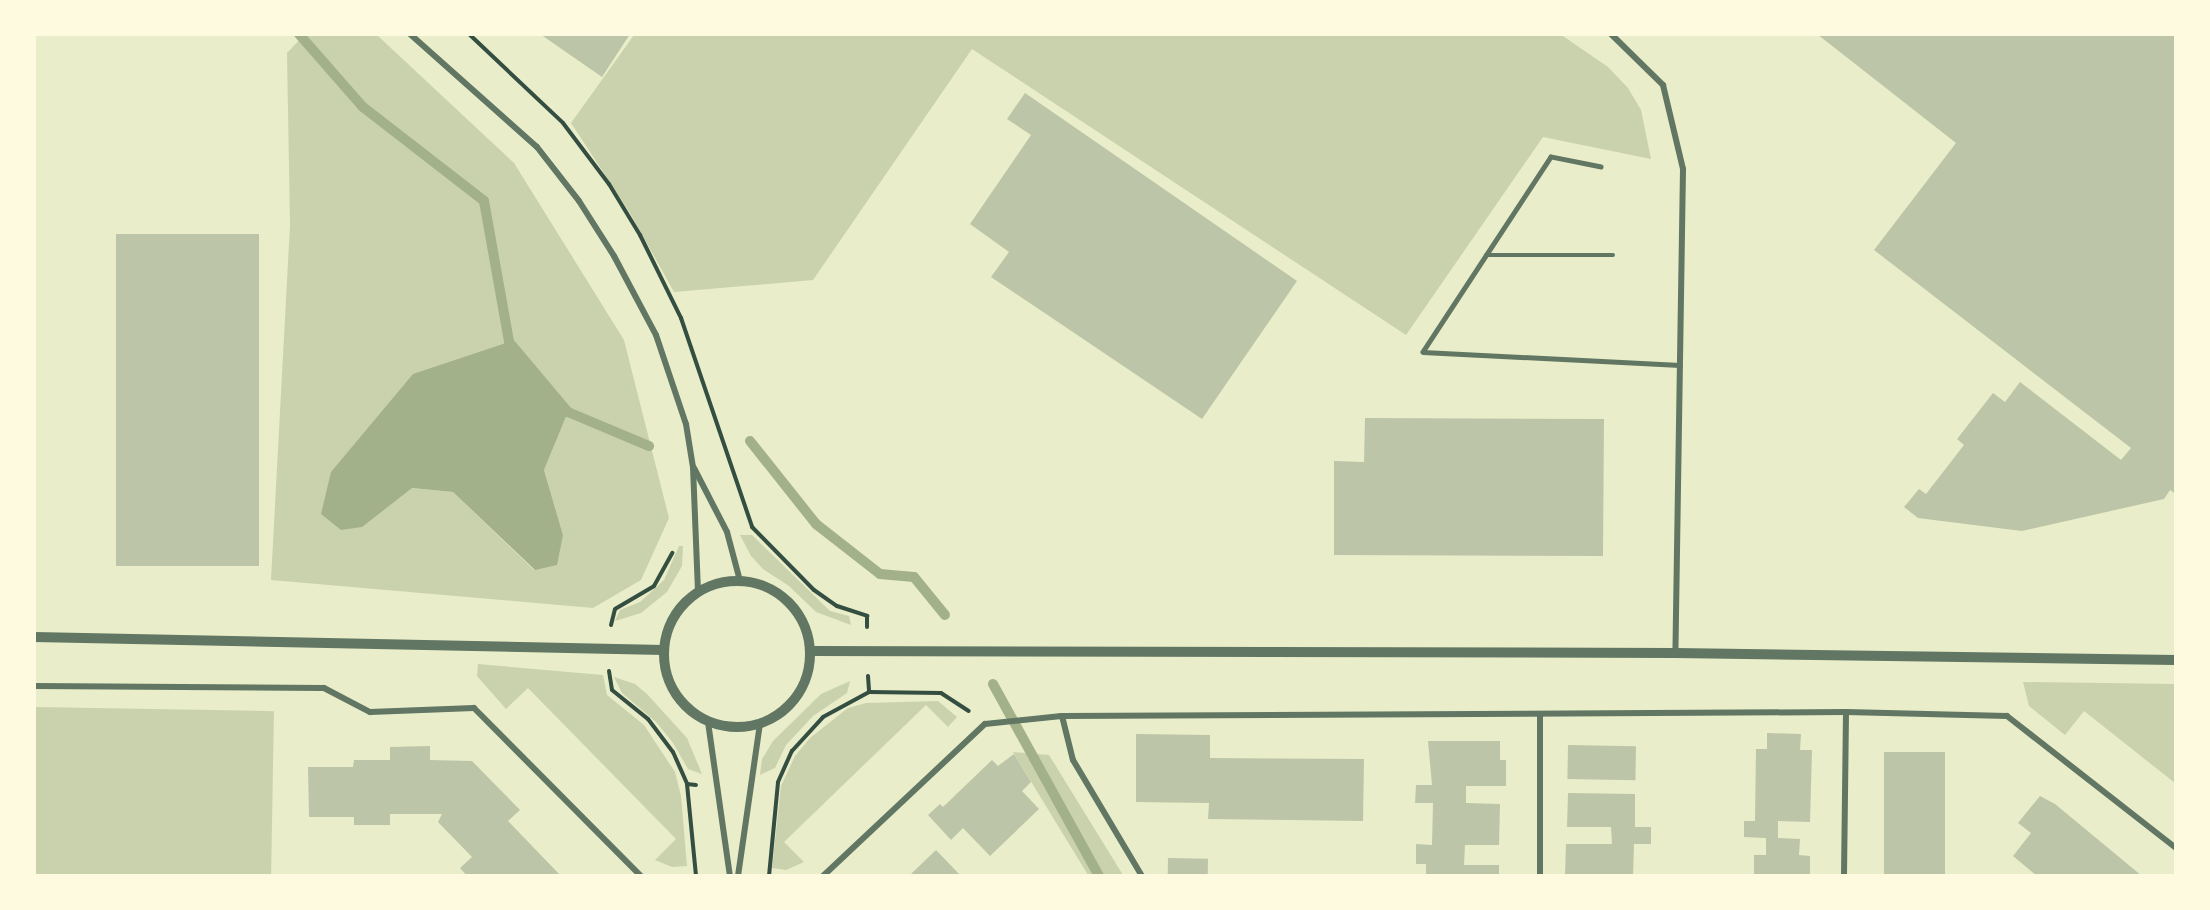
<!DOCTYPE html>
<html>
<head>
<meta charset="utf-8">
<style>
	body { margin:0 }
	#map { position:relative; width:2210px; height:910px; overflow:hidden; background:#e9edc9; font-family:Karla,sans-serif }
	div>[style] { position:absolute }
	[style*='--x'] { left:calc(var(--x)*1px); top:calc(var(--y)*1px); width:calc(var(--w)*1px); rotate:calc(var(--a)*1deg) }
	.green>* { inset:0; background:#cad2ad; transform-origin:0 0 }
	.water>* { inset:0; background:#a3b18a }
	.stream>* { height:10px; margin:-5px; padding:0 5px; transform-origin:5px; border-radius:5px; background:#a3b18a }
	.building>* { inset:0; background:#bcc5a7; transform-origin:0 0 }
	.path>* { height:4px; margin:-2px; padding:0 2px; transform-origin:2px; border-radius:2px; background:#344e41 }
	.service>* { height:4.5px; margin:-2.25px; padding:0 2.25px; transform-origin:2.25px; border-radius:2.25px; background:#617663 }
	.minor>* { height:6px; margin:-3px; padding:0 3px; transform-origin:3px; border-radius:3px; background:#617663 }
	.tertiary>* { height:10px; margin:-5px; padding:0 5px; transform-origin:5px; border-radius:5px; background:#617663 }
	.tertiary>.ring { margin:-5px; padding:0; box-sizing:content-box; background:none; border:10px solid #617663; border-radius:50% }
	span { translate:-50% -50%; white-space:nowrap; text-align:center; line-height:1.15; -webkit-text-stroke:5px #fefae0; paint-order:stroke }
	.frame { position:absolute; inset:0; border:36px solid #fefae0; pointer-events:none }
</style>
</head>
<body>
<div id="map">
	<div class="green">
		<div style="clip-path:polygon(1560px 34px,1608px 67px,1628px 88px,1641px 110px,1651px 159px,1543px 137px,1406px 335px,972px 49px,813px 280px,674px 292px,630px 213px,571px 123px,634px 35px)"></div>
		<div style="clip-path:polygon(evenodd,304px 35px,377px 35px,514px 163px,624px 340px,669px 518px,641px 580px,593px 608px,271px 580px,290px 225px,287px 53px,304px 35px,568px 412px,544px 470px,563px 535px,534px 570px,453px 492px,412px 488px,568px 412px)"></div>
		<div style="clip-path:polygon(740px 535px,752px 535px,830px 611px,849px 616px,851px 625px,816px 612px,789px 586px,763px 569px,751px 556px)"></div>
		<div style="clip-path:polygon(679px 546px,683px 546px,682px 566px,667px 592px,641px 613px,615px 621px,620px 610px,640px 602px,664px 580px)"></div>
		<div style="clip-path:polygon(478px 664px,603px 675px,607px 695px,644px 725px,675px 772px,681px 796px,687px 866px,672px 867px,655px 860px,676px 839px,528px 688px,506px 709px,477px 676px)"></div>
		<div style="clip-path:polygon(614px 677px,635px 684px,647px 694px,687px 738px,702px 774px,688px 769px,673px 743px,656px 722px,622px 693px)"></div>
		<div style="clip-path:polygon(850px 681px,847px 693px,813px 716px,786px 745px,775px 768px,760px 775px,762px 759px,773px 741px,821px 694px)"></div>
		<div style="clip-path:polygon(2023px 682px,2175px 684px,2175px 783px,2084px 711px,2065px 735px,2029px 706px)"></div>
		<div style="clip-path:polygon(938px 701px,957px 717px,948px 727px,926px 705px,784px 842px,804px 862px,786px 870px,772px 868px,781px 786px,795px 756px,810px 738px,848px 708px,866px 703px)"></div>
		<div style="left:35px;top:707px;width:239px;height:168px;rotate:1deg"></div>
		<div style="clip-path:polygon(1013px 752px,1049px 755px,1123px 875px,1088px 875px)"></div>
	</div>
	<div class="water">
		<div style="clip-path:polygon(509px 342px,568px 412px,544px 470px,563px 535px,557px 565px,535px 570px,453px 492px,412px 488px,362px 527px,341px 530px,321px 514px,331px 472px,413px 374px)"></div>
	</div>
	<div class="stream">
		<div style="--x:299;--y:34;--w:97;--a:48.8"></div>
		<div style="--x:363;--y:107;--w:153;--a:37.8"></div>
		<div style="--x:484;--y:201;--w:143;--a:79.9"></div>
		<div style="--x:509;--y:342;--w:92;--a:49.9"></div>
		<div style="--x:568;--y:412;--w:88;--a:22.8"></div>
		<div style="--x:750;--y:441;--w:106;--a:51.5"></div>
		<div style="--x:816;--y:524;--w:81;--a:38"></div>
		<div style="--x:880;--y:574;--w:34;--a:5"></div>
		<div style="--x:914;--y:577;--w:49;--a:50.8"></div>
		<div style="--x:993;--y:684;--w:219;--a:61.1"></div>
	</div>
	<div class="building">
		<div style="clip-path:polygon(540px 34px,630px 34px,602px 77px)"></div>
		<div style="clip-path:polygon(1817px 34px,2176px 34px,2176px 494px,2170px 490px,2164px 499px,2022px 531px,1918px 518px,1904px 507px,1919px 489px,1926px 494px,1964px 445px,1957px 439px,1993px 393px,2005px 402px,2020px 382px,2121px 460px,2131px 448px,1874px 250px,1956px 143px)"></div>
		<div style="clip-path:polygon(1025px 93px,1297px 281px,1202px 419px,991px 277px,1009px 252px,970px 224px,1031px 135px,1007px 119px)"></div>
		<div style="left:116px;top:234px;width:143px;height:332px"></div>
		<div style="clip-path:polygon(1365px 418px,1604px 419px,1603px 556px,1334px 555px,1334px 461px,1364px 462px)"></div>
		<div style="clip-path:polygon(1767px 733px,1801px 734px,1800px 750px,1812px 750px,1810px 822px,1778px 821px,1778px 838px,1800px 839px,1799px 855px,1810px 856px,1810px 876px,1754px 876px,1754px 855px,1766px 855px,1766px 838px,1744px 837px,1744px 821px,1755px 821px,1756px 749px,1767px 749px)"></div>
		<div style="clip-path:polygon(1136px 734px,1210px 735px,1210px 758px,1364px 759px,1363px 821px,1208px 819px,1209px 803px,1136px 802px)"></div>
		<div style="clip-path:polygon(1428px 741px,1500px 741px,1500px 760px,1506px 760px,1506px 786px,1466px 786px,1466px 803px,1500px 804px,1499px 845px,1465px 845px,1464px 865px,1499px 865px,1499px 876px,1426px 876px,1426px 864px,1416px 864px,1416px 844px,1432px 845px,1433px 803px,1415px 803px,1416px 785px,1432px 785px)"></div>
		<div style="left:1568px;top:745px;width:68px;height:34px;rotate:1deg"></div>
		<div style="clip-path:polygon(430px 746px,430px 760px,472px 761px,520px 810px,508px 821px,561px 876px,467px 876px,460px 868px,472px 857px,438px 822px,442px 814px,390px 814px,390px 825px,354px 825px,354px 817px,309px 817px,308px 767px,353px 767px,354px 760px,390px 760px,390px 747px)"></div>
		<div style="left:1884px;top:752px;width:61px;height:124px"></div>
		<div style="clip-path:polygon(1014px 754px,1031px 782px,1022px 791px,1039px 809px,990px 856px,963px 828px,951px 840px,928px 815px,940px 804px,943px 807px,992px 760px,998px 766px)"></div>
		<div style="clip-path:polygon(1568px 793px,1635px 794px,1635px 827px,1651px 827px,1651px 844px,1634px 844px,1633px 876px,1565px 876px,1566px 844px,1612px 844px,1611px 827px,1567px 827px)"></div>
		<div style="clip-path:polygon(2040px 796px,2055px 804px,2142px 876px,2037px 876px,2013px 856px,2031px 833px,2018px 823px)"></div>
		<div style="clip-path:polygon(936px 850px,961px 876px,910px 876px,912px 873px)"></div>
		<div style="left:1168px;top:858px;width:40px;height:18px;rotate:1deg"></div>
	</div>
	<div class="path">
		<div style="--x:469;--y:34;--w:129;--a:43.4"></div>
		<div style="--x:563;--y:123;--w:76;--a:53"></div>
		<div style="--x:609;--y:184;--w:60;--a:58.7"></div>
		<div style="--x:640;--y:235;--w:93;--a:63.7"></div>
		<div style="--x:681;--y:318;--w:221;--a:71.2"></div>
		<div style="--x:752;--y:527;--w:88;--a:45.5"></div>
		<div style="--x:814;--y:590;--w:28;--a:35"></div>
		<div style="--x:837;--y:606;--w:32;--a:18"></div>
		<div style="--x:867;--y:616;--w:11;--a:90"></div>
		<div style="--x:611;--y:625;--w:16;--a:-76"></div>
		<div style="--x:615;--y:609;--w:45;--a:-30.5"></div>
		<div style="--x:654;--y:586;--w:38;--a:-61"></div>
		<div style="--x:609;--y:671;--w:19;--a:81"></div>
		<div style="--x:612;--y:690;--w:46;--a:38.9"></div>
		<div style="--x:648;--y:719;--w:41;--a:52.9"></div>
		<div style="--x:673;--y:752;--w:35;--a:66"></div>
		<div style="--x:687;--y:784;--w:9;--a:6"></div>
		<div style="--x:868;--y:676;--w:16;--a:86"></div>
		<div style="--x:687;--y:784;--w:92;--a:84.4"></div>
		<div style="--x:769;--y:876;--w:94;--a:-84.5"></div>
		<div style="--x:778;--y:782;--w:34;--a:-66"></div>
		<div style="--x:792;--y:751;--w:46;--a:-47.6"></div>
		<div style="--x:823;--y:717;--w:52;--a:-28.5"></div>
		<div style="--x:869;--y:692;--w:72;--a:0.8"></div>
		<div style="--x:941;--y:693;--w:33;--a:33"></div>
	</div>
	<div class="service">
		<div style="--x:1601;--y:167;--w:51;--a:-168.7"></div>
		<div style="--x:1551;--y:157;--w:233;--a:123.3"></div>
		<div style="--x:1423;--y:352;--w:257;--a:2.9"></div>
		<div style="--x:1486;--y:255;--w:127;--a:0"></div>
	</div>
	<div class="minor">
		<div style="--x:410;--y:34;--w:170;--a:41.7"></div>
		<div style="--x:537;--y:147;--w:68;--a:52.1"></div>
		<div style="--x:579;--y:201;--w:65;--a:57.5"></div>
		<div style="--x:614;--y:256;--w:89;--a:62"></div>
		<div style="--x:656;--y:335;--w:94;--a:71.4"></div>
		<div style="--x:686;--y:424;--w:44;--a:80.8"></div>
		<div style="--x:693;--y:467;--w:125;--a:87.7"></div>
		<div style="--x:1611;--y:34;--w:73;--a:44.4"></div>
		<div style="--x:1663;--y:85;--w:86;--a:76.6"></div>
		<div style="--x:1683;--y:169;--w:484;--a:90.9"></div>
		<div style="--x:694;--y:468;--w:72;--a:62.7"></div>
		<div style="--x:727;--y:532;--w:51;--a:75.1"></div>
		<div style="--x:34;--y:686;--w:290;--a:0.4"></div>
		<div style="--x:324;--y:688;--w:52;--a:27.6"></div>
		<div style="--x:370;--y:712;--w:104;--a:-2.2"></div>
		<div style="--x:474;--y:708;--w:237;--a:45.2"></div>
		<div style="--x:1540;--y:714;--w:162;--a:90"></div>
		<div style="--x:1062;--y:716;--w:45;--a:76"></div>
		<div style="--x:1073;--y:760;--w:135;--a:59.3"></div>
		<div style="--x:708;--y:722;--w:156;--a:81.9"></div>
		<div style="--x:738;--y:876;--w:154;--a:-81.8"></div>
		<div style="--x:823;--y:876;--w:222;--a:-43.2"></div>
		<div style="--x:985;--y:724;--w:77;--a:-5.9"></div>
		<div style="--x:1062;--y:716;--w:784;--a:-0.29"></div>
		<div style="--x:1846;--y:712;--w:161;--a:1.4"></div>
		<div style="--x:2007;--y:716;--w:214;--a:38"></div>
		<div style="--x:1844;--y:876;--w:164;--a:-89.3"></div>
	</div>
	<div class="tertiary">
		<div class="ring" style="left:664px;top:581px;width:136px;height:136px"></div>
		<div style="--x:34;--y:637;--w:630;--a:1.18"></div>
		<div style="--x:811;--y:651;--w:864;--a:0.13"></div>
		<div style="--x:1675;--y:653;--w:501;--a:0.8"></div>
	</div>
	<div class="frame"></div>
</div>
</body>
</html>
